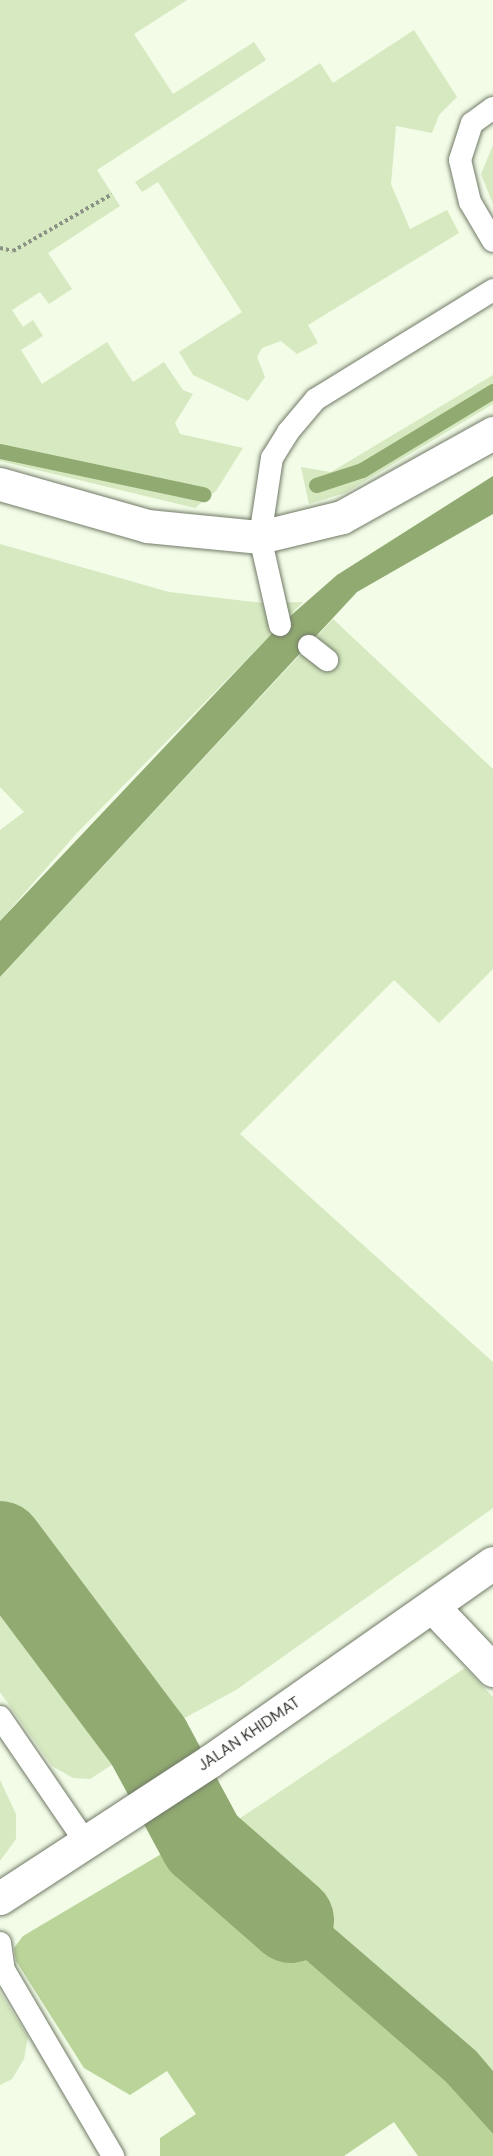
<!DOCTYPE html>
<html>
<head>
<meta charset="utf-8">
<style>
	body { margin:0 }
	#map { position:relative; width:493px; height:2156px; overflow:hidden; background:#f2fce7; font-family:"DM Sans",sans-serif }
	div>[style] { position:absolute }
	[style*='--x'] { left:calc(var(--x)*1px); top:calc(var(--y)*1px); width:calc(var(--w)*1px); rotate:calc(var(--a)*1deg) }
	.green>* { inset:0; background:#d6e9c0 }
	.forest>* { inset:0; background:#bad49a }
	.water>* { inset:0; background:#91aa71 }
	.stream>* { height:15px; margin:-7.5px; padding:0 7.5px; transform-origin:7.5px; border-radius:7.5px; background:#91aa71 }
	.river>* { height:86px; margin:-43px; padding:0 43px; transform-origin:43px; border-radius:43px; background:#91aa71 }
	.path>* { height:4px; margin-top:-2px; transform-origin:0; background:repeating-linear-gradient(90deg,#8b9184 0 3px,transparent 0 6px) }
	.roads { filter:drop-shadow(0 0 2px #717a67) drop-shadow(0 0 2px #717a67) }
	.service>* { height:22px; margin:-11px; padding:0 11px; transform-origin:11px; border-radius:11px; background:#fff }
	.minor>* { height:33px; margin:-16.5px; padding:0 16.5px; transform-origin:16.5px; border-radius:16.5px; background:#fff }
	.tertiary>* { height:33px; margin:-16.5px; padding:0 16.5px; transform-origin:16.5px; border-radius:16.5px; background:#fff }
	span { translate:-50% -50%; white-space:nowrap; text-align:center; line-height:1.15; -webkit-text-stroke:4.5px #fff; paint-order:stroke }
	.street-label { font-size:16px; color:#363931 }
</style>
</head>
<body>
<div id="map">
	<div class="green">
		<div style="clip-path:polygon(0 0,187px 0,134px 34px,173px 94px,254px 42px,266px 60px,97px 170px,120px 206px,48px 253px,72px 289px,49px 304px,40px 292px,12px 310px,23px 327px,33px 320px,43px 336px,21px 350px,42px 384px,107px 342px,133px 382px,164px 362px,183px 390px,193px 394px,175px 423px,180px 434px,243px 448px,216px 491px,195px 508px,0 461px)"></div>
		<div style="clip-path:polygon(414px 30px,457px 97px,439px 115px,432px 133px,396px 126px,391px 184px,410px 229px,447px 210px,459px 233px,308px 325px,318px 343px,297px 354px,281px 341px,262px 348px,257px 357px,265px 377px,248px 401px,193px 375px,179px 352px,242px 312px,158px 182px,142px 192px,135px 182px,320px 63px,333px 83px)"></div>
		<div style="clip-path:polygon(493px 145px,493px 204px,481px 174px)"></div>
		<div style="clip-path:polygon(493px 375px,493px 404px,345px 493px,309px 504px,301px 467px,331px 472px)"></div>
		<div style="clip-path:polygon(0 544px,169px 592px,263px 603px,303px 602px,76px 834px,0 921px,0 830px,24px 812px,0 787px)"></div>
		<div style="clip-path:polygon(333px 619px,493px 769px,493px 969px,439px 1023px,394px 980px,240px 1134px,493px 1362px,493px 1508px,236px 1690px,168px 1727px,143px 1715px,0 1516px,0 977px)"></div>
		<div style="clip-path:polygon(0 1571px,127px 1755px,90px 1779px,73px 1778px,52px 1766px,0 1692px)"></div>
		<div style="clip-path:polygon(465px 1668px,493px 1697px,493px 2071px,221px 1831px)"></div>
		<div style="clip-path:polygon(0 1780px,16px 1814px,16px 1839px,0 1861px)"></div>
		<div style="clip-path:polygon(0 1992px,28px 2037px,24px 2059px,12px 2079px,0 2085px)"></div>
	</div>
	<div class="forest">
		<div style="clip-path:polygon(168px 1850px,185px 1855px,446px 2082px,493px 2134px,493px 2156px,418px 2156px,394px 2122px,344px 2156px,160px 2156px,160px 2138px,196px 2114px,167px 2071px,130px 2095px,84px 2068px,16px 1961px,14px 1948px,23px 1936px)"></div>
	</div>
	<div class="water">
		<div style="clip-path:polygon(493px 476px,493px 514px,357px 592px,0 977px,0 921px,280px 625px,337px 575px)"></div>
		<div style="clip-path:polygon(0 1516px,143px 1715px,168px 1727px,127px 1755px,0 1571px)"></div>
		<div style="clip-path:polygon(221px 1831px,476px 2051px,493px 2071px,493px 2134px,446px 2082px,185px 1855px)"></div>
	</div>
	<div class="stream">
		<div style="--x:0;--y:451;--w:208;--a:12"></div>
		<div style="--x:316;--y:485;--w:48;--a:-18.1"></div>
		<div style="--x:362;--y:470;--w:153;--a:-31.1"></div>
	</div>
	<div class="river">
		<div style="--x:0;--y:1544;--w:246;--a:53.1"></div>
		<div style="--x:148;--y:1741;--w:116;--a:61.7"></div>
		<div style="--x:203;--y:1843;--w:117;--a:41.2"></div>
	</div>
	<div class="path">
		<div style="--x:0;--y:248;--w:13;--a:13"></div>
		<div style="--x:13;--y:251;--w:114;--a:-29.9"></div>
	</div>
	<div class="roads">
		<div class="service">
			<div style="--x:493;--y:108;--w:26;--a:144"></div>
			<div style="--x:472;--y:123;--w:39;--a:108"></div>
			<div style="--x:460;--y:160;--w:43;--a:76.6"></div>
			<div style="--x:470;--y:202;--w:45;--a:59.5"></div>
			<div style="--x:280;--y:625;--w:90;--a:-102.8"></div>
			<div style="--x:260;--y:537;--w:80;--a:-81.4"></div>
			<div style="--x:272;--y:458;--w:31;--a:-58"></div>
			<div style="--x:288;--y:432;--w:43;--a:-49.7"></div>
			<div style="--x:316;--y:399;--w:208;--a:-31.6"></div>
			<div style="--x:309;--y:646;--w:23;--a:38"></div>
			<div style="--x:0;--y:1717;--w:150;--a:55.6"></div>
			<div style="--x:0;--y:1943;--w:27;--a:82"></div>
			<div style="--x:4;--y:1970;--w:216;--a:59.6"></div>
		</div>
		<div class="minor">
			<div style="--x:0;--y:484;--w:153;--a:15.9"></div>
			<div style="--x:147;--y:526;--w:114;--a:5.6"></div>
			<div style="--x:260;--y:537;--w:84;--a:-13.7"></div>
			<div style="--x:342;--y:517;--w:173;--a:-29.1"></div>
			<div style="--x:434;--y:1608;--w:86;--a:46.4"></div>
		</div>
		<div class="tertiary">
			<div style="--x:0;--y:1898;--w:251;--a:-33.1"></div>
			<div style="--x:210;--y:1761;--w:345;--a:-35"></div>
		</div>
	</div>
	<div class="street-label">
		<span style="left:249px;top:1734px;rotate:-34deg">JALAN KHIDMAT</span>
	</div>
</div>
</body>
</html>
